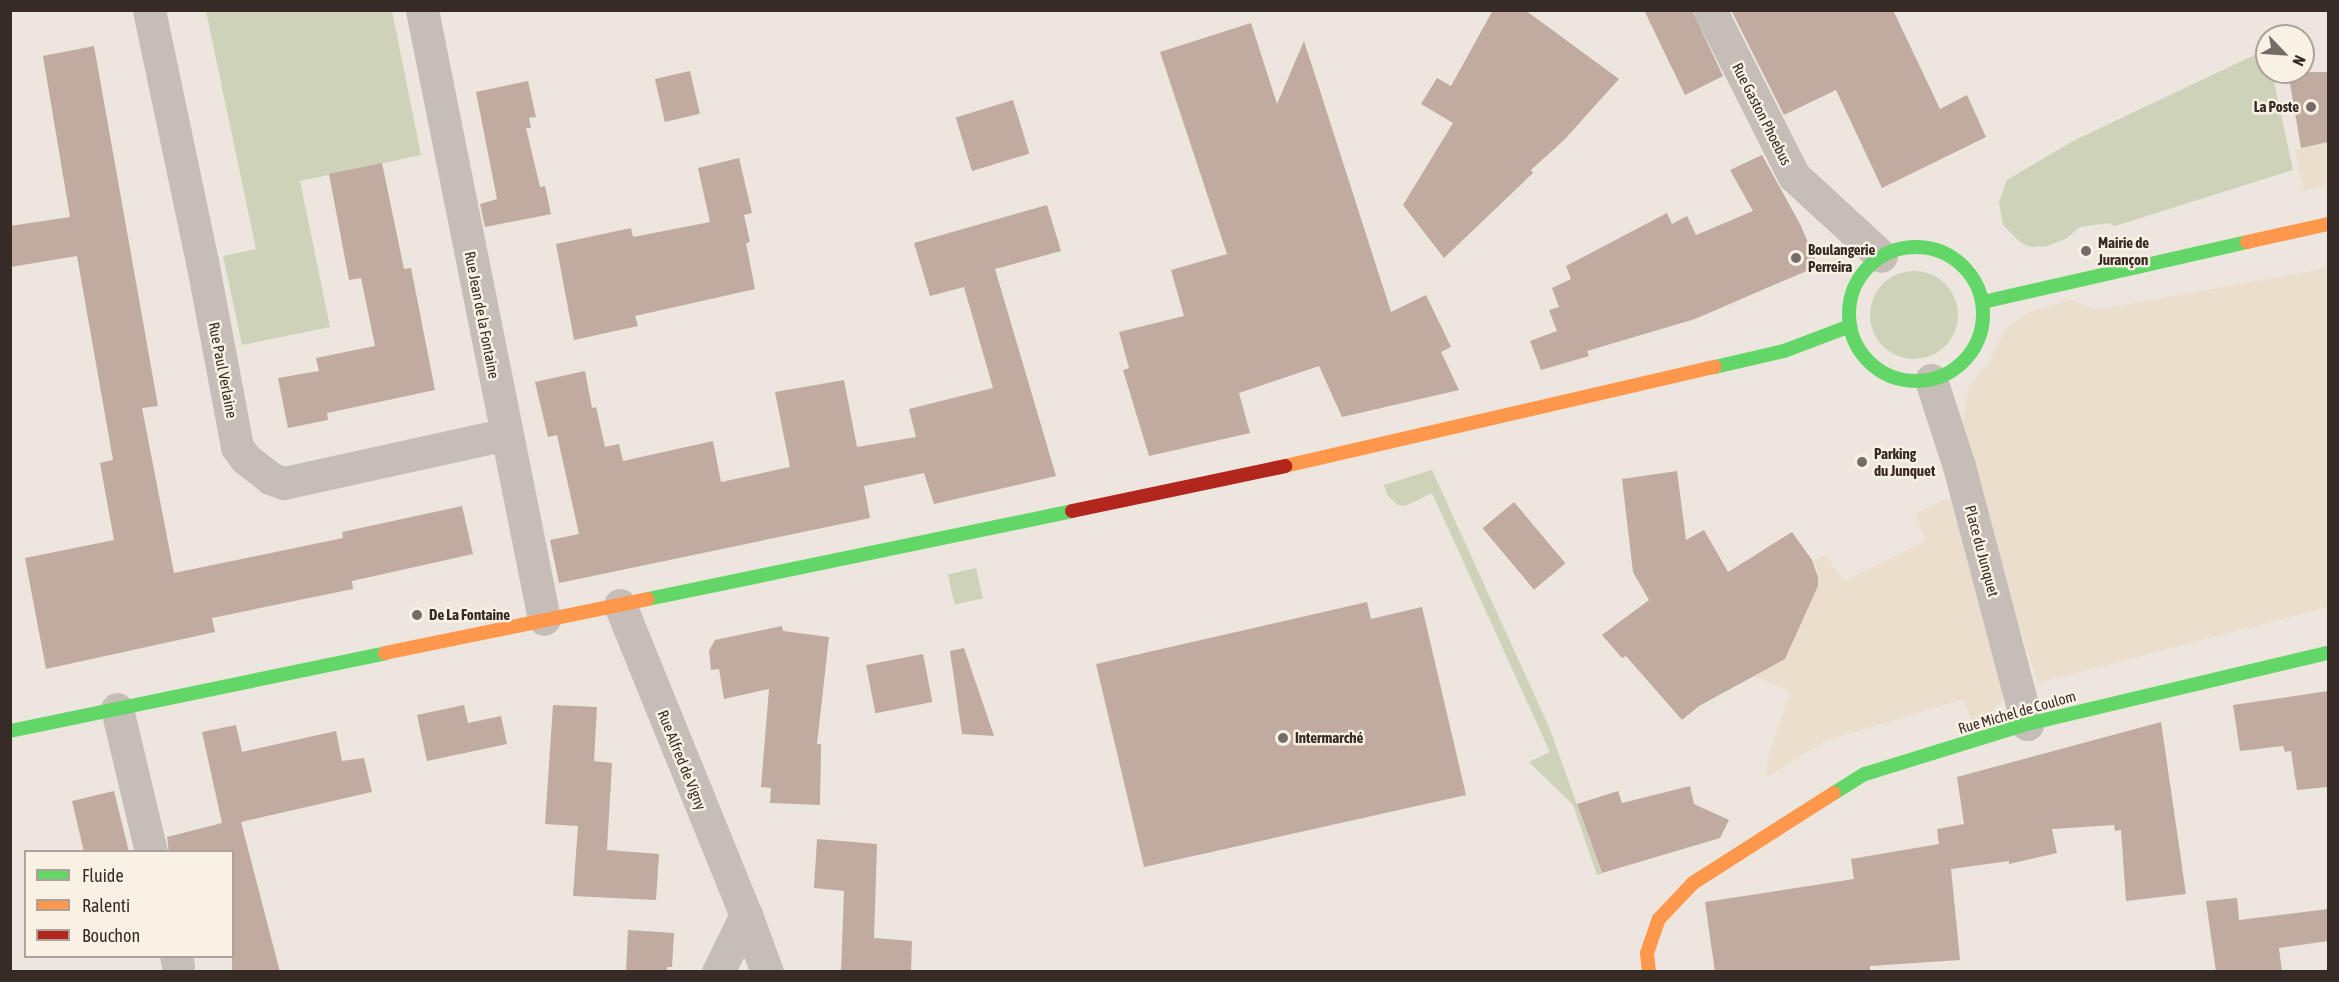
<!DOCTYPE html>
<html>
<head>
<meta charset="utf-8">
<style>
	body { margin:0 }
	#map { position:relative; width:2339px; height:982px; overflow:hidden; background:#ece6df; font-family:"Asap Condensed",sans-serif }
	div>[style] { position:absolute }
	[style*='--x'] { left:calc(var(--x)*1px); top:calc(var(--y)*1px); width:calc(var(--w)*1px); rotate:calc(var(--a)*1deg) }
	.green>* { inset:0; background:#cdd2b8; transform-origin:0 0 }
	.round { border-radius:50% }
	.plaza>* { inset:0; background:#ebdecd }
	.building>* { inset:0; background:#c1aaa0; transform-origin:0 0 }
	.street>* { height:33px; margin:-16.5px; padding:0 16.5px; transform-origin:16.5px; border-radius:16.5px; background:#c5beb8 }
	.fast>* { height:14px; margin:-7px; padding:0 7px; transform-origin:7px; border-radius:7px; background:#63d668 }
	.fast>.ring { margin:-7px; padding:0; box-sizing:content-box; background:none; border:14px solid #63d668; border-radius:50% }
	.slow>* { height:14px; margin:-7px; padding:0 7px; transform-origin:7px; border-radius:7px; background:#ff974d }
	.jam>* { height:14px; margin:-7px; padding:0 7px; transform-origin:7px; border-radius:7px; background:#b3261e }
	.dots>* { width:16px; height:16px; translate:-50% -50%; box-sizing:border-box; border:3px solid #faf1e5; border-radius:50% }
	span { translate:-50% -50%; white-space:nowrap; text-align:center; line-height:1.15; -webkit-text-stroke:5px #faf1e5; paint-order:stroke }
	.poi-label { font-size:15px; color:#362b26; font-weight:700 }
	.right { translate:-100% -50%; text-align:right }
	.left { translate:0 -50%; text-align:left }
	.street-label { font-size:15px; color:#362b26 }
	.frame { position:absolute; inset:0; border:12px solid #362b26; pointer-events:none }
	.legend { position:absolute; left:24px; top:850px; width:210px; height:108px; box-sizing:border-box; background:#faf1e5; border:2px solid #aca299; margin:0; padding:8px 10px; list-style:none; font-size:18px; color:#362b26 }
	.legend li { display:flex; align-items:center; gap:12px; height:30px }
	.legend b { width:30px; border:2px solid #aca299 }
	.north { position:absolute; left:2255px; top:24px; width:60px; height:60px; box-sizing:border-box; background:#faf1e5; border:2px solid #aca299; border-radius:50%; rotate:115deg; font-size:16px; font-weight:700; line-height:24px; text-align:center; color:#362b26 }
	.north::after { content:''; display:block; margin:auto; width:21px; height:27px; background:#766c67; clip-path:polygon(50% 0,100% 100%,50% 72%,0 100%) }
</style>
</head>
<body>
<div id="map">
	<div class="green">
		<div style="clip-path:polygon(206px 11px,392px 11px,421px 155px,300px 181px,330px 327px,242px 345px,223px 256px,256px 249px)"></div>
		<div style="clip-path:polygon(2267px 49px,2267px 72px,2272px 72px,2293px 170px,2115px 226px,2108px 223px,2080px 227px,2067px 238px,2048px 246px,2030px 247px,2020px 242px,2003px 225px,1999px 202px,2007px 180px,2073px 141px)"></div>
		<div class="round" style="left:1870px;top:271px;width:88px;height:88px"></div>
		<div style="clip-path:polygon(1432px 470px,1549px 727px,1602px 874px,1597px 875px,1573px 805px,1529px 762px,1550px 752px,1432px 493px,1405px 506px,1398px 505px,1387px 495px,1384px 485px)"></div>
		<div style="left:976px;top:568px;width:31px;height:29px;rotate:77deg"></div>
	</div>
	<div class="plaza">
		<div style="clip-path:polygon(2328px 142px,2328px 185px,2304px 191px,2295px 151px,2301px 148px)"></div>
		<div style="clip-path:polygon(2328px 268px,2328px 607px,2038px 683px,2002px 573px,1963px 423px,1969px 386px,1988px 364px,2005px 329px,2029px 312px,2072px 300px,2095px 310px)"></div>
		<div style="clip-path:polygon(1946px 499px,1956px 504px,2005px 691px,2002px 700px,1987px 718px,1972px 723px,1964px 699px,1825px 741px,1767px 777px,1767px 762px,1790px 691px,1754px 676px,1785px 659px,1818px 586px,1818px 570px,1813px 561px,1825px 555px,1844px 581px,1925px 541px,1916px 513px)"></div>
	</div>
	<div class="building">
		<div style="clip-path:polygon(1493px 10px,1525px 10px,1619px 79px,1565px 139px,1531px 170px,1533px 173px,1444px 258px,1403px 205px,1453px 123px,1421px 104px,1437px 78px,1451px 86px)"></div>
		<div style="clip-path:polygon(1644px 10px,1692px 10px,1723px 76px,1685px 95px)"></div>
		<div style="clip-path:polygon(1731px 10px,1893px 10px,1940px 109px,1967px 95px,1986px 137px,1882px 188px,1836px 90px,1784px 115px)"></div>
		<div style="clip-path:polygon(1251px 23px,1277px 104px,1304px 41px,1391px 312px,1426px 295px,1451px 347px,1441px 352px,1459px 390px,1342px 417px,1319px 366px,1239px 393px,1250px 433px,1149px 456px,1123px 370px,1129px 368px,1119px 332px,1184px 316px,1171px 270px,1227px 254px,1160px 52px)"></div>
		<div style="clip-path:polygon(94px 46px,158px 406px,142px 408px,174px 573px,343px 538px,342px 532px,462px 506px,473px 554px,352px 581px,353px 589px,212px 618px,215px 632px,46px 669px,25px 558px,114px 540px,100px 463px,113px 460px,77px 256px,10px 267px,10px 226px,70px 217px,43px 56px)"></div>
		<div style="left:690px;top:71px;width:44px;height:36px;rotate:77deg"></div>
		<div style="clip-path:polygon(2288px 72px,2328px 72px,2328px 142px,2301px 148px)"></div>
		<div style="clip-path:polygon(528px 81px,536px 117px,529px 118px,531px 128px,526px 128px,540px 187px,545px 186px,551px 214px,485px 227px,480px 204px,497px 199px,476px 92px)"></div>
		<div style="left:1013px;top:100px;width:56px;height:60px;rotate:73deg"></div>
		<div style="clip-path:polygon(1762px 155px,1800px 224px,1818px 266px,1695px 319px,1587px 351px,1589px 356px,1541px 370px,1530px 341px,1557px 331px,1549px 310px,1559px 307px,1552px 288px,1571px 279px,1566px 266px,1667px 213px,1672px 224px,1687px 216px,1696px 235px,1753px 211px,1730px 170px)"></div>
		<div style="clip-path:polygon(739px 158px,752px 213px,744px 215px,750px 242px,746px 243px,755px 289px,635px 316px,638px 326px,574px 340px,556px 244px,631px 228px,633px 237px,710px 222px,698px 168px)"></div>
		<div style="clip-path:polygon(382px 163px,404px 269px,411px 268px,435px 390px,327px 413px,328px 420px,288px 428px,278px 378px,319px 371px,316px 358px,375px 346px,361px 278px,349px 280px,329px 174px)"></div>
		<div style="clip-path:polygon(1047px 205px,1061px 251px,995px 269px,1056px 476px,934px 504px,924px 473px,864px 486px,870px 518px,559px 583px,550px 540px,579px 534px,557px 435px,548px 437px,535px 382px,585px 371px,592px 408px,596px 407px,605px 447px,619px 444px,623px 461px,713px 441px,721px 482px,790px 467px,775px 392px,844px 380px,857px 447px,916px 437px,909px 409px,993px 388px,964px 287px,930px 296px,914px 243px)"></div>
		<div style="clip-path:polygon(1677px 471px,1686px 540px,1704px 530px,1728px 572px,1792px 532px,1812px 560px,1818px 577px,1818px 586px,1785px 659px,1699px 706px,1682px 720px,1626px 656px,1622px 658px,1602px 635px,1649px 600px,1633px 572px,1622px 479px)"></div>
		<div style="left:1514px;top:502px;width:80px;height:41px;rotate:50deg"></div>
		<div style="clip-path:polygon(1367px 602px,1371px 619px,1422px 607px,1466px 795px,1144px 867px,1096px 664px)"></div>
		<div style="clip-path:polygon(782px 626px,783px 631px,829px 637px,817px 744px,821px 744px,820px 805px,770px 803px,771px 788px,761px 787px,769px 689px,724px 699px,719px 669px,711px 670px,709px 651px,715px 640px)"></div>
		<div style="clip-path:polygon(964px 648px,994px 736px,962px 734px,950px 651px)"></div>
		<div style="left:923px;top:654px;width:49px;height:58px;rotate:79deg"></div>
		<div style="clip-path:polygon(2328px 691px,2328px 787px,2297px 790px,2291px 751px,2285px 752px,2283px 746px,2240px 751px,2233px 705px)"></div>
		<div style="clip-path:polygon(464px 705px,468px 723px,501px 716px,507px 744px,427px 761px,417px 715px)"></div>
		<div style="clip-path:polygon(553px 705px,597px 707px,594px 761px,612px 763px,607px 850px,659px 854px,656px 900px,573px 896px,578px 826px,545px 824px)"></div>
		<div style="clip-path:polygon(2161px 722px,2186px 894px,2126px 901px,2121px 830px,2115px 831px,2114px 825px,2052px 829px,2057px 853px,2009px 864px,2009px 861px,1951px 869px,1960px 960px,1870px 966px,1870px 972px,1715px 972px,1705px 902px,1854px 879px,1851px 859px,1939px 844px,1937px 829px,1964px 824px,1957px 777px)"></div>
		<div style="clip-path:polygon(236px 725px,242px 752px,336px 731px,342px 761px,364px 758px,372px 792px,241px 822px,280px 972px,232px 972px,232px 852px,169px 852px,167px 837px,222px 823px,202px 732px)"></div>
		<div style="clip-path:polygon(1690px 786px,1694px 804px,1729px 820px,1720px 838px,1602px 873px,1577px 804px,1618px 791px,1622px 803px)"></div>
		<div style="clip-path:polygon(114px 791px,129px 852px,84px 852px,72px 801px)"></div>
		<div style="clip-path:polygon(817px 839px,877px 844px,874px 938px,912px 941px,911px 972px,841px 972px,844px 891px,814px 888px)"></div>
		<div style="clip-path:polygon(2237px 898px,2239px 920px,2328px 909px,2328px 941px,2279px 948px,2282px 972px,2216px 972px,2206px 901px)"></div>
		<div style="clip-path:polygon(628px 930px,674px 933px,672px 967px,667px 967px,667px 972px,626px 972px)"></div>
	</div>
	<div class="street">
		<div style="--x:149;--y:10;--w:257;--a:78.1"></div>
		<div style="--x:202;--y:261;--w:189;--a:79.3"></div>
		<div style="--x:237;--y:447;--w:15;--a:53"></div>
		<div style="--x:246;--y:459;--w:31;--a:38"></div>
		<div style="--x:270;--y:478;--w:15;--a:20"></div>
		<div style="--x:284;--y:483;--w:227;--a:-12.4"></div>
		<div style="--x:422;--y:10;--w:621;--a:78.67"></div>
		<div style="--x:1710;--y:10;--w:186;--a:63.2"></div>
		<div style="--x:1794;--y:176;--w:118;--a:42.6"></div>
		<div style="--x:1931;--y:380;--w:90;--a:72"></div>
		<div style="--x:1959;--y:466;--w:267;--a:75.2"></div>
		<div style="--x:620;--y:605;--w:335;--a:67.9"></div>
		<div style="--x:746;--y:915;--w:61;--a:69.8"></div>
		<div style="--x:117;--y:709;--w:147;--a:76.6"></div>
		<div style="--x:176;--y:956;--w:9;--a:77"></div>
		<div style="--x:718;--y:972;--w:64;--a:-63.8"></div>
	</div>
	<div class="fast">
		<div class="ring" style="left:1849px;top:247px;width:120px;height:120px"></div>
		<div style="--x:1983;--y:302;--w:271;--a:-12.8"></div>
		<div style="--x:1715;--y:367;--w:71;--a:-13.1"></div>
		<div style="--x:1784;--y:351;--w:71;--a:-20.7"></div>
		<div style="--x:648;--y:599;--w:433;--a:-11.7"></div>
		<div style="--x:10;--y:731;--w:383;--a:-11.7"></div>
		<div style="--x:1834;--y:793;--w:36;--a:-32"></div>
		<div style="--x:1865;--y:774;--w:170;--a:-17.2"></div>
		<div style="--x:2027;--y:724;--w:309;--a:-13.3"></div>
	</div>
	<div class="slow">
		<div style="--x:2247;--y:242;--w:83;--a:-12.5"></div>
		<div style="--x:1285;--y:466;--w:441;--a:-13"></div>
		<div style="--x:385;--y:653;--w:268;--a:-11.6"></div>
		<div style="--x:1649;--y:972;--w:19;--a:-96"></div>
		<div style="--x:1647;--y:953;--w:36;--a:-71"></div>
		<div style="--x:1659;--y:919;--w:50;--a:-46.6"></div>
		<div style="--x:1693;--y:883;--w:167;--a:-32.6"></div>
	</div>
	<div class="jam">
		<div style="--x:1072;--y:511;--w:218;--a:-11.9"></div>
	</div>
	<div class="dots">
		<div style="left:2311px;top:107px;background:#766c67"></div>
		<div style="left:2086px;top:251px;background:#766c67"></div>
		<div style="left:1796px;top:258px;background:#766c67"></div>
		<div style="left:1862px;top:462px;background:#766c67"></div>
		<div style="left:417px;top:615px;background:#766c67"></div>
		<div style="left:1283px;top:738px;background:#766c67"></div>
	</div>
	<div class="poi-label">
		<span class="right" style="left:2299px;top:107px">La Poste</span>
		<span class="left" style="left:2098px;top:251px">Mairie de<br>Jurançon</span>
		<span class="left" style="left:1808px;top:258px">Boulangerie<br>Perreira</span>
		<span class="left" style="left:1874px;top:462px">Parking<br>du Junquet</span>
		<span class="left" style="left:429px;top:615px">De La Fontaine</span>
		<span class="left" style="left:1295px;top:738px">Intermarché</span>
	</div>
	<div class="street-label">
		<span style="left:1762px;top:114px;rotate:63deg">Rue Gaston Phoebus</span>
		<span style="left:482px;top:315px;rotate:79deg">Rue Jean de la Fontaine</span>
		<span style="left:223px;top:370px;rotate:79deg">Rue Paul Verlaine</span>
		<span style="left:1982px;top:551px;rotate:75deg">Place du Junquet</span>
		<span style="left:2017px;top:712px;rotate:-16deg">Rue Michel de Coulom</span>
		<span style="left:682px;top:760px;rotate:68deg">Rue Alfred de Vigny</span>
	</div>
	<div class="frame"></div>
	<ul class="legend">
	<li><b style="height:8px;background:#63d668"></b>Fluide</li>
	<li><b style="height:8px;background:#ff974d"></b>Ralenti</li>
	<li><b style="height:8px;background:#b3261e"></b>Bouchon</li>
	</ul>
	<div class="north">N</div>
</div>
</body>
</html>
